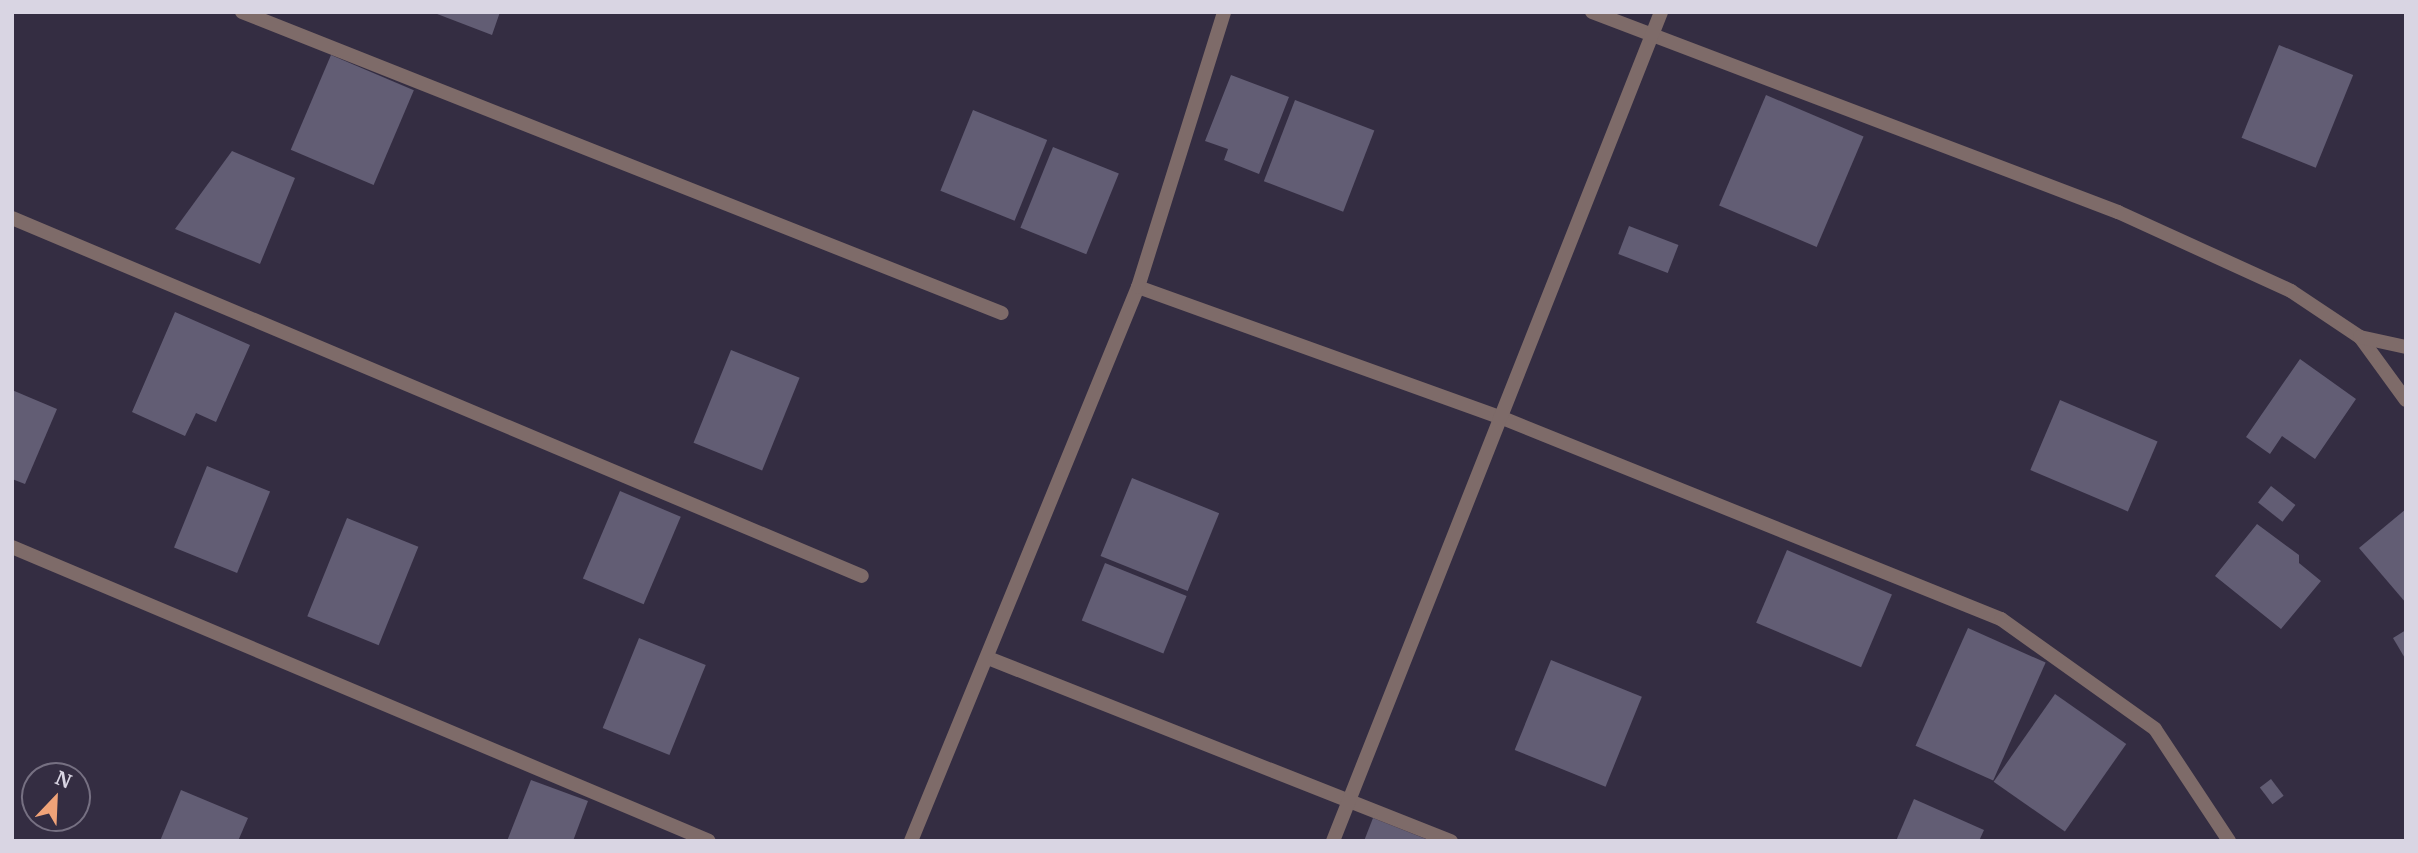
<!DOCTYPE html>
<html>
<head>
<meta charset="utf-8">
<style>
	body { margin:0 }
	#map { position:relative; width:2418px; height:853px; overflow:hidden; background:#342d42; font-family:Merriweather,serif }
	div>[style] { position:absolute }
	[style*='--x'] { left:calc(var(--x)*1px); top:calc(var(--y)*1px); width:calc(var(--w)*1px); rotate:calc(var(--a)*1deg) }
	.building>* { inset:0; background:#625d74; transform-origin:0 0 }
	.street>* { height:14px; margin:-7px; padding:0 7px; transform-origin:7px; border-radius:7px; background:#7e6b69 }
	span { translate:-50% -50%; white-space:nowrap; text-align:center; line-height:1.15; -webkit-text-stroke:7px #342d42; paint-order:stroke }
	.frame { position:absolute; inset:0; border:14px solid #d9d5e3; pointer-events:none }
	.north { position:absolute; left:21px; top:762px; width:70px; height:70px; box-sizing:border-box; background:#342d42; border:2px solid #767082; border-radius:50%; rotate:23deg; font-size:19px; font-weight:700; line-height:28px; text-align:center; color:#d9d5e3 }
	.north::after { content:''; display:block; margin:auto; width:24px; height:32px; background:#f0a378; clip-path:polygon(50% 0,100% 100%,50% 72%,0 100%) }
</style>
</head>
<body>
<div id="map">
	<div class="building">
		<div style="clip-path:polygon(432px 12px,500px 12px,492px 35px)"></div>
		<div style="left:2279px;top:45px;width:80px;height:100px;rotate:22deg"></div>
		<div style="left:331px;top:55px;width:90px;height:103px;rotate:23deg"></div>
		<div style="clip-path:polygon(1231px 75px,1289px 97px,1259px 174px,1224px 160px,1228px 149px,1205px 141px)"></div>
		<div style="left:1766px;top:95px;width:106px;height:120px;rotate:23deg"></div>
		<div style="left:1295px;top:100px;width:85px;height:87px;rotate:21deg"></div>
		<div style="left:973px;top:110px;width:80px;height:87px;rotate:22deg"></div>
		<div style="left:1053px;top:147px;width:71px;height:87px;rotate:22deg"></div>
		<div style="clip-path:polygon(232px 151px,295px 178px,260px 264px,175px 229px)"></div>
		<div style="left:1629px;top:226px;width:53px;height:30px;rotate:21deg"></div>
		<div style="clip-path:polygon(175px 312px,250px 345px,216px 422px,196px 413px,185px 436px,132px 412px)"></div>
		<div style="left:731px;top:350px;width:74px;height:100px;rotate:22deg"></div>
		<div style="clip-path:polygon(2300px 359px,2356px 399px,2315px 459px,2282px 436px,2270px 454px,2246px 437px)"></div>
		<div style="clip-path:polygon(12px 390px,57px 409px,25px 484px,12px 479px)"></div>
		<div style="left:2060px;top:400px;width:106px;height:76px;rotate:23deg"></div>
		<div style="left:207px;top:466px;width:68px;height:88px;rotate:22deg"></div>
		<div style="left:1132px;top:478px;width:94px;height:84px;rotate:22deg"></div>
		<div style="left:2271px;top:486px;width:31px;height:21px;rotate:38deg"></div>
		<div style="left:620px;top:491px;width:66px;height:95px;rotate:23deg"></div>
		<div style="clip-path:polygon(2406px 509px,2406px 603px,2359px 548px)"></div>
		<div style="left:347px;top:518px;width:77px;height:106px;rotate:22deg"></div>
		<div style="clip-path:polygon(2257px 524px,2299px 555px,2299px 563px,2321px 581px,2281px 629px,2215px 576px)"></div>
		<div style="left:1787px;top:550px;width:114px;height:79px;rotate:23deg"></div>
		<div style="left:1105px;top:563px;width:88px;height:62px;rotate:22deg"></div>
		<div style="left:1968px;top:628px;width:85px;height:129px;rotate:24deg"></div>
		<div style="clip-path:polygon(2406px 630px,2406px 660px,2393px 638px)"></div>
		<div style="left:639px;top:638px;width:72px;height:97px;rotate:22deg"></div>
		<div style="left:1551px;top:660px;width:98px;height:97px;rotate:22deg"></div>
		<div style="left:2055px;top:694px;width:87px;height:107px;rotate:35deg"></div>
		<div style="left:2271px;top:779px;width:21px;height:14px;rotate:53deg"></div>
		<div style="clip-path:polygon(531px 780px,588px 801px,573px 841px,507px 841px)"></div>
		<div style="clip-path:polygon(181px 790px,248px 818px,238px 841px,160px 841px)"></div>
		<div style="clip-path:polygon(1914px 799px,1984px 830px,1979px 841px,1896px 841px)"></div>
		<div style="clip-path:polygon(1373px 818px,1431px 841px,1364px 841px)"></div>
	</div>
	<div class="street">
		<div style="--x:242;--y:12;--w:817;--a:21.61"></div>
		<div style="--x:1592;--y:12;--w:563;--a:20.82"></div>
		<div style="--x:2118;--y:212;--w:190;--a:24.5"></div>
		<div style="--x:2291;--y:291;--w:83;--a:33.7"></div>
		<div style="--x:2360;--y:337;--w:78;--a:53.9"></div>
		<div style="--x:12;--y:218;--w:922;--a:22.84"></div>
		<div style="--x:1138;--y:287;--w:385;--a:19.8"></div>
		<div style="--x:1500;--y:417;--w:540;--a:21.96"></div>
		<div style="--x:2001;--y:619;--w:189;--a:35.5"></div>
		<div style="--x:2155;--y:729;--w:134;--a:56.5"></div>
		<div style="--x:2360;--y:337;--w:47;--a:12.3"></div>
		<div style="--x:12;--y:547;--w:756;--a:22.87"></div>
		<div style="--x:988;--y:658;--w:498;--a:21.6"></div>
		<div style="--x:911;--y:841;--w:599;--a:-67.72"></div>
		<div style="--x:1138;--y:287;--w:288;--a:-72.6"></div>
		<div style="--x:1333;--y:841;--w:892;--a:-68.41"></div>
	</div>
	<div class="frame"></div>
	<div class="north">N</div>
</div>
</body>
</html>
